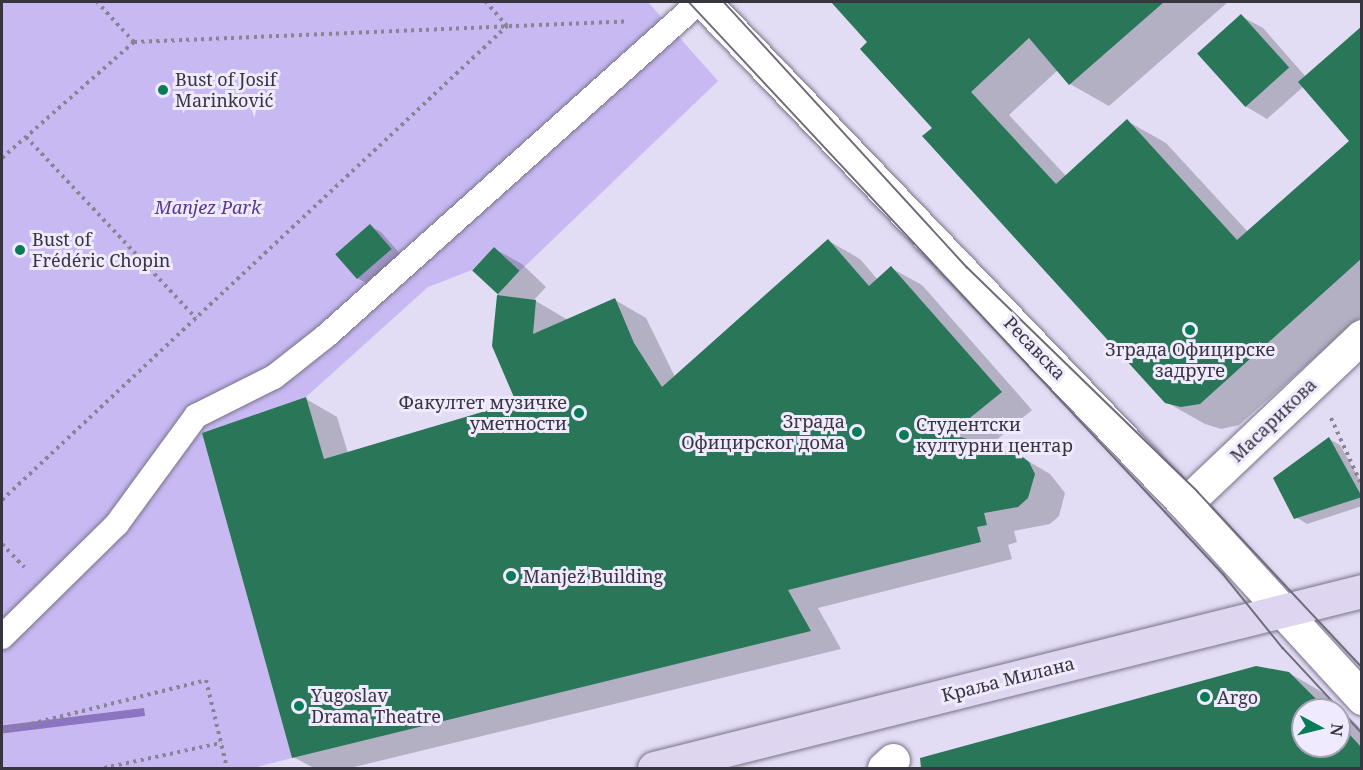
<!DOCTYPE html>
<html>
<head>
<meta charset="utf-8">
<style>
	body { margin:0 }
	#map { position:relative; width:1363px; height:770px; overflow:hidden; background:#e2dcf4; font-family:"Noto Serif",serif }
	div>[style] { position:absolute }
	[style*='--x'] { left:calc(var(--x)*1px); top:calc(var(--y)*1px); width:calc(var(--w)*1px); rotate:calc(var(--a)*1deg) }
	.green>* { inset:0; background:#c8b9f3 }
	.water>* { inset:0; background:#8b75c0; transform-origin:0 0 }
	.shadow>* { inset:0; background:#0003 }
	.building>* { inset:0; background:#297658; transform-origin:0 0 }
	.path>* { height:4px; margin-top:-2px; transform-origin:0; background:repeating-linear-gradient(90deg,#888494 0 3px,transparent 0 7.5px) }
	.roads { filter:drop-shadow(0 0 2px #787388) drop-shadow(0 0 2px #787388) }
	.lane>* { height:24px; margin:-12px; padding:0 12px; transform-origin:12px; border-radius:12px; background:#fff }
	.street>* { height:33px; margin:-16.5px; padding:0 16.5px; transform-origin:16.5px; border-radius:16.5px; background:#fff }
	.secondary>* { height:33px; margin:-16.5px; padding:0 16.5px; transform-origin:16.5px; border-radius:16.5px; background:#ded6f0 }
	.tram>* { height:1.5px; margin:-0.75px; padding:0 0.75px; transform-origin:0.75px; border-radius:0.75px; background:#706d7b }
	.dots>* { width:16px; height:16px; translate:-50% -50%; box-sizing:border-box; border:3px solid #efeafe; border-radius:50% }
	span { translate:-50% -50%; white-space:nowrap; text-align:center; line-height:1.15; -webkit-text-stroke:6px #efeafe; paint-order:stroke }
	.poi-label { font-size:18px; color:#37353e }
	.left { translate:0 -50%; text-align:left }
	.right { translate:-100% -50%; text-align:right }
	.park-label { font-size:18px; color:#583792; font-style:italic }
	.street-label { font-size:18px; color:#37353e }
	.frame { position:absolute; inset:0; border:3px solid #37353e; pointer-events:none }
	.north { position:absolute; left:1291px; top:698px; width:60px; height:60px; box-sizing:border-box; background:#efeafe; border:2px solid #a5a2b1; border-radius:50%; rotate:97deg; font-size:16px; font-weight:700; line-height:24px; text-align:center; color:#37353e }
	.north::after { content:''; display:block; margin:auto; width:21px; height:27px; background:#097b57; clip-path:polygon(50% 0,100% 100%,50% 72%,0 100%) }
</style>
</head>
<body>
<div id="map">
	<div class="green">
		<div style="clip-path:polygon(2px 2px,648px 2px,718px 81px,520px 271px,494px 247px,472px 270px,428px 287px,306px 397px,202px 433px,292px 758px,253px 768px,2px 768px)"></div>
	</div>
	<div class="water">
		<div style="left:144px;top:708px;width:8px;height:146px;rotate:83deg"></div>
	</div>
	<div class="shadow">
		<div style="clip-path:polygon(833px 2px,945px 2px,954px 7px,960px 2px,1228px 2px,1109px 106px,1070px 84px,1058px 70px,1009px 115px,1066px 176px,1127px 121px,1166px 143px,1248px 232px,1351px 141px,1303px 87px,1267px 119px,1245px 106px,1200px 54px,1241px 16px,1263px 28px,1306px 77px,1362px 28px,1362px 316px,1239px 425px,1221px 429px,1205px 424px,1166px 402px,934px 128px,870px 42px)"></div>
		<div style="clip-path:polygon(370px 226px,381px 232px,402px 256px,368px 284px,357px 278px,337px 255px)"></div>
		<div style="clip-path:polygon(829px 241px,860px 259px,878px 280px,891px 268px,922px 285px,1032px 410px,988px 447px,1018px 455px,1050px 474px,1065px 493px,1059px 516px,1050px 524px,1014px 531px,1017px 542px,1008px 545px,1012px 559px,818px 608px,841px 649px,350px 768px,314px 768px,293px 757px,306px 399px,337px 417px,348px 453px,518px 403px,494px 346px,498px 294px,474px 270px,495px 249px,522px 264px,546px 287px,534px 300px,568px 320px,615px 300px,646px 318px,675px 377px)"></div>
		<div style="clip-path:polygon(1329px 439px,1340px 445px,1362px 484px,1362px 506px,1307px 524px,1296px 517px)"></div>
		<div style="clip-path:polygon(evenodd,1289px 673px,1327px 695px,1362px 730px,1362px 768px,948px 768px,975px 744px,1289px 673px,1303px 710px,1339px 710px,1339px 746px,1303px 746px,1303px 710px)"></div>
	</div>
	<div class="building">
		<div style="clip-path:polygon(831px 2px,1164px 2px,1069px 85px,1029px 38px,971px 92px,1056px 184px,1127px 119px,1237px 240px,1349px 141px,1298px 82px,1362px 26px,1362px 258px,1200px 404px,1181px 407px,1165px 403px,922px 136px,932px 128px,860px 49px,867px 42px)"></div>
		<div style="left:1241px;top:14px;width:72px;height:59px;rotate:48deg"></div>
		<div style="left:370px;top:224px;width:33px;height:46px;rotate:49deg"></div>
		<div style="clip-path:polygon(828px 239px,869px 286px,891px 266px,1002px 392px,950px 434px,1019px 454px,1029px 462px,1035px 474px,1028px 498px,1018px 507px,984px 513px,987px 525px,977px 527px,981px 542px,788px 590px,811px 631px,292px 758px,202px 433px,306px 397px,324px 459px,516px 402px,492px 346px,497px 295px,536px 300px,533px 334px,615px 298px,634px 343px,662px 387px)"></div>
		<div style="left:494px;top:247px;width:35px;height:32px;rotate:43deg"></div>
		<div style="clip-path:polygon(1329px 437px,1362px 497px,1294px 519px,1273px 478px)"></div>
		<div style="clip-path:polygon(1256px 666px,1289px 672px,1327px 710px,1303px 710px,1303px 746px,1339px 746px,1339px 723px,1362px 748px,1362px 768px,921px 768px,920px 758px)"></div>
	</div>
	<div class="path">
		<div style="--x:134;--y:42;--w:491;--a:-2.4"></div>
		<div style="--x:26;--y:137;--w:248;--a:46.8"></div>
		<div style="--x:2;--y:158;--w:176;--a:-41.3"></div>
		<div style="--x:134;--y:42;--w:54;--a:-132.8"></div>
		<div style="--x:1331;--y:418;--w:75;--a:65.5"></div>
		<div style="--x:2;--y:500;--w:693;--a:-43.19"></div>
		<div style="--x:507;--y:26;--w:32;--a:-131"></div>
		<div style="--x:2;--y:544;--w:32;--a:46"></div>
		<div style="--x:2;--y:731;--w:210;--a:-14"></div>
		<div style="--x:206;--y:680;--w:90;--a:76.6"></div>
		<div style="--x:104;--y:768;--w:120;--a:-12.1"></div>
	</div>
	<div class="roads">
		<div class="lane">
			<div style="--x:2;--y:637;--w:161;--a:-44.5"></div>
			<div style="--x:117;--y:524;--w:134;--a:-53.8"></div>
			<div style="--x:196;--y:416;--w:87;--a:-26.6"></div>
			<div style="--x:274;--y:377;--w:66;--a:-38.3"></div>
			<div style="--x:326;--y:336;--w:501;--a:-41.84"></div>
		</div>
		<div class="street">
			<div style="--x:704;--y:2;--w:695;--a:46.22"></div>
			<div style="--x:1185;--y:504;--w:263;--a:47.6"></div>
			<div style="--x:1185;--y:504;--w:244;--a:-43.5"></div>
			<div style="--x:884;--y:768;--w:12;--a:-42"></div>
		</div>
		<div class="secondary">
			<div style="--x:654;--y:768;--w:730;--a:-14.04"></div>
		</div>
	</div>
	<div class="tram">
		<div style="--x:689;--y:2;--w:784;--a:46.96"></div>
		<div style="--x:1224;--y:575;--w:94;--a:51.1"></div>
		<div style="--x:1283;--y:648;--w:116;--a:47.1"></div>
		<div style="--x:724;--y:2;--w:360;--a:47.5"></div>
		<div style="--x:967;--y:267;--w:322;--a:44.2"></div>
		<div style="--x:1198;--y:492;--w:240;--a:46.9"></div>
	</div>
	<div class="dots">
		<div style="left:163px;top:90px;background:#097b57"></div>
		<div style="left:20px;top:250px;background:#097b57"></div>
		<div style="left:1190px;top:330px;background:#097b57"></div>
		<div style="left:579px;top:413px;background:#097b57"></div>
		<div style="left:857px;top:432px;background:#097b57"></div>
		<div style="left:904px;top:435px;background:#097b57"></div>
		<div style="left:511px;top:576px;background:#097b57"></div>
		<div style="left:1205px;top:697px;background:#097b57"></div>
		<div style="left:299px;top:706px;background:#097b57"></div>
	</div>
	<div class="poi-label">
		<span class="left" style="left:175px;top:90px">Bust of Josif<br>Marinković</span>
		<span class="left" style="left:32px;top:250px">Bust of<br>Frédéric Chopin</span>
		<span style="left:1190px;top:360px">Зграда Официрске<br>задруге</span>
		<span class="right" style="left:567px;top:413px">Факултет музичке<br>уметности</span>
		<span class="right" style="left:845px;top:432px">Зграда<br>Официрског дома</span>
		<span class="left" style="left:916px;top:435px">Студентски<br>културни центар</span>
		<span class="left" style="left:523px;top:576px">Manjež Building</span>
		<span class="left" style="left:311px;top:706px">Yugoslav<br>Drama Theatre</span>
		<span class="left" style="left:1217px;top:697px">Argo</span>
	</div>
	<div class="park-label">
		<span style="left:208px;top:207px">Manjez Park</span>
	</div>
	<div class="street-label">
		<span style="left:1035px;top:348px;rotate:46deg">Ресавска</span>
		<span style="left:1273px;top:420px;rotate:-44deg">Масарикова</span>
		<span style="left:1008px;top:679px;rotate:-14deg">Краља Милана</span>
	</div>
	<div class="frame"></div>
	<div class="north">N</div>
</div>
</body>
</html>
